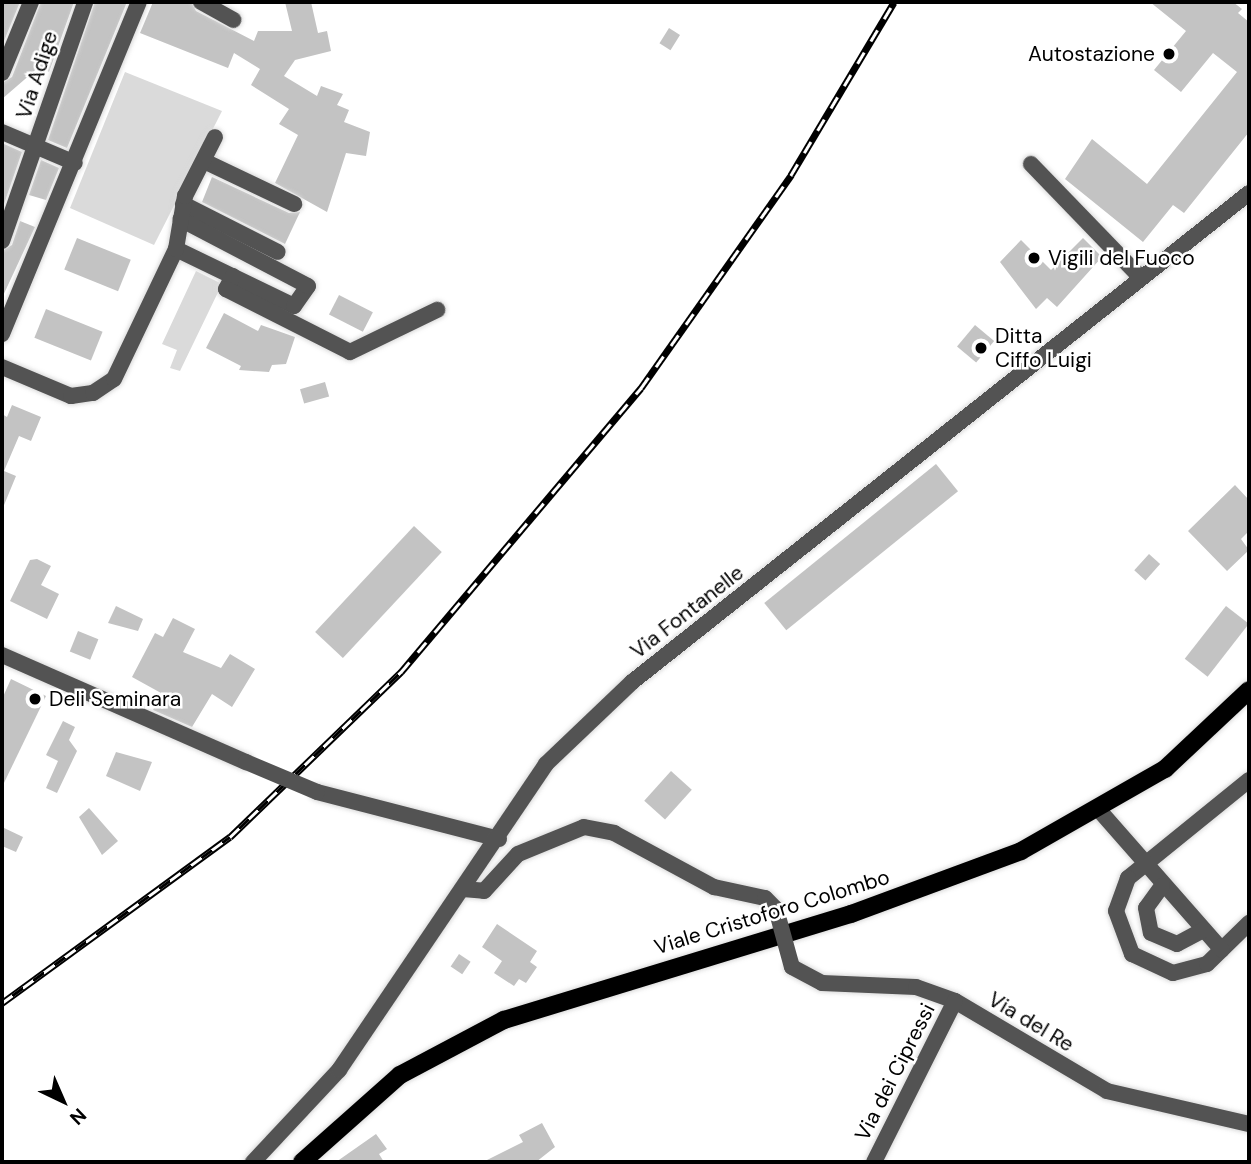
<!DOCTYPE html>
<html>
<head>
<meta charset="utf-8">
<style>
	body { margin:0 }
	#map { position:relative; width:1251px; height:1164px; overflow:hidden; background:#fff; font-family:"DM Sans",sans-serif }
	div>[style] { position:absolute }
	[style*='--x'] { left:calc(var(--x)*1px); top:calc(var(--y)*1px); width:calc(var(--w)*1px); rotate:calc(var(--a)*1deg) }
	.green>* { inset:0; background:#dadada }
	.building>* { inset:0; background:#c3c3c3; transform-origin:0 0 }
	.roads { filter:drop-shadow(0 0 2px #dbdbdb) drop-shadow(0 0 2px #dbdbdb) }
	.minor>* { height:16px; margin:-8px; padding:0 8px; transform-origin:8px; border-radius:8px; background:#535353 }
	.major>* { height:18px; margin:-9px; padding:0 9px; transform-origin:9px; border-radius:9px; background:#000 }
	.rail>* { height:7px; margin-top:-3.5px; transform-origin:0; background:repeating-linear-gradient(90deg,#fff 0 13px,#000 0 26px); box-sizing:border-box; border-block:2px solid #000 }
	.minor-bridge>* { height:16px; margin:-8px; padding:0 8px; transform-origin:8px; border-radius:8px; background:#535353 }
	.dots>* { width:19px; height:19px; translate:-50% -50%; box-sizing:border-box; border:4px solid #fff; border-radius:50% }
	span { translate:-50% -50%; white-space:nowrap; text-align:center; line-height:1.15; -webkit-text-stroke:5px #fff; paint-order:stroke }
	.poi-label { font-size:21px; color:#000 }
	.right { translate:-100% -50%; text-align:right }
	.left { translate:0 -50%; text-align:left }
	.street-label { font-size:21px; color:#000 }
	.frame { position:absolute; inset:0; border:4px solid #000; pointer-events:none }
	.north { position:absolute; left:28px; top:1066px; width:70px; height:70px; -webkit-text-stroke:5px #fff; paint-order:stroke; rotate:136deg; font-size:19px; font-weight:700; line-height:28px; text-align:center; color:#000 }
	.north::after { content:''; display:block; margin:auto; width:24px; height:32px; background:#000; clip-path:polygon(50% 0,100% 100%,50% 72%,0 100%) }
</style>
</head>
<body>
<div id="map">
	<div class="green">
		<div style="clip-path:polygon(125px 72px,222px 111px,154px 245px,70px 208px)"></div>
		<div style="clip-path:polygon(196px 271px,222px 284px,180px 371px,170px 368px,177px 350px,162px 344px)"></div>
	</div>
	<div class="building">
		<div style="clip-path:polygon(2px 2px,20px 2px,2px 46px)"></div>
		<div style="clip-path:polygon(41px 2px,74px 2px,49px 72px,39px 67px,2px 99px,2px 83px,12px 77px)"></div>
		<div style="clip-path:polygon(95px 2px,127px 2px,67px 148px,48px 140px)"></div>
		<div style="clip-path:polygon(153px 2px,191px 2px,196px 11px,254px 41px,258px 31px,292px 31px,285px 2px,311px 2px,318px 33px,327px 31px,331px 51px,295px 60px,284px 76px,317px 96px,321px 86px,343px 94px,337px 105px,349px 110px,344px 122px,370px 132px,366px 156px,346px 153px,327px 212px,275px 183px,298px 135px,279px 124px,289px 109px,251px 85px,260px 69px,234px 53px,228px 68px,140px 33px)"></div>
		<div style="clip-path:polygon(1150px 2px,1233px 2px,1242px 9px,1238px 13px,1249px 22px,1249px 132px,1184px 213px,1173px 205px,1143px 242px,1065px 179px,1092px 139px,1147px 184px,1237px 72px,1213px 53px,1181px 92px,1154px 70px,1186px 31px)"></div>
		<div style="left:669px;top:28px;width:13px;height:18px;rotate:32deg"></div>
		<div style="clip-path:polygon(2px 143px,22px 152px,2px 210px)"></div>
		<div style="clip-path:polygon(41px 160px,59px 168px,46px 200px,29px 195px)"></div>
		<div style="clip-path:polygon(212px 177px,289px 213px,300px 212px,285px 244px,202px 202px)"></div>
		<div style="clip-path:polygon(20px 221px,35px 227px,2px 298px,2px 251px,12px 245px)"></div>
		<div style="left:77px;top:238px;width:58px;height:34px;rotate:22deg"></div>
		<div style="clip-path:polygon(1083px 238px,1102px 257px,1057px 307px,1047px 298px,1036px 309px,1000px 262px,1021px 240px,1051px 270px)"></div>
		<div style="left:339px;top:295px;width:38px;height:22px;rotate:27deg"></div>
		<div style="left:46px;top:309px;width:61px;height:31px;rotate:22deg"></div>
		<div style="clip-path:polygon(224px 313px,258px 331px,261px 325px,295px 337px,286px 364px,272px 365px,269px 372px,239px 370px,241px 366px,206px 348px)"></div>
		<div style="left:975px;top:325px;width:25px;height:28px;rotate:40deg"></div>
		<div style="left:325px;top:382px;width:15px;height:26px;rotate:74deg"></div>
		<div style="clip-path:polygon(12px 405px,41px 417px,31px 441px,19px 436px,4px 471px,16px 476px,2px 510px,2px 414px,7px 417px)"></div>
		<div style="left:936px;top:464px;width:35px;height:221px;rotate:51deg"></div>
		<div style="clip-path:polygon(1235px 485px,1249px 500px,1249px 531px,1241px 539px,1249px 550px,1227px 571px,1188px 531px)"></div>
		<div style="left:414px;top:526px;width:38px;height:145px;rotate:43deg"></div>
		<div style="left:1149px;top:554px;width:15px;height:22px;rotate:42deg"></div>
		<div style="clip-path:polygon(37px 559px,51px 566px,41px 585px,59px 594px,47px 619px,10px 601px,30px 560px)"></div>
		<div style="clip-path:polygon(116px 606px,143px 619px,138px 631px,108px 623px)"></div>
		<div style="left:1226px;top:606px;width:29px;height:67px;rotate:38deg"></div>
		<div style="clip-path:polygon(173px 618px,195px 629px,183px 652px,221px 668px,230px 654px,255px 669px,232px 707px,212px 694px,192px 727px,153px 710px,161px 693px,132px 677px,155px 633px,163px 637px)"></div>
		<div style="left:78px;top:631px;width:22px;height:22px;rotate:22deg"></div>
		<div style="clip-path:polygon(11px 679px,46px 696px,2px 787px,2px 699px)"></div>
		<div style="clip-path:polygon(63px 721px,75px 727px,69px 740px,77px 751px,57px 793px,46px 788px,58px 761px,46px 755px)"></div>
		<div style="clip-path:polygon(116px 752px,152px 762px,140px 791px,106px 776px)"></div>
		<div style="left:671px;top:771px;width:28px;height:40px;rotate:42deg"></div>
		<div style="clip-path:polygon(89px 808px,118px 841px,102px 855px,79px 817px)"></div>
		<div style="clip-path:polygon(2px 827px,23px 837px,16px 852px,2px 846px)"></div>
		<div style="clip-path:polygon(497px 924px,537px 951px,530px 962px,537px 967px,526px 983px,519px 979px,514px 986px,494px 973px,502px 961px,482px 947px)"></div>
		<div style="left:459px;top:954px;width:14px;height:15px;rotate:34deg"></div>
		<div style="clip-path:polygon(542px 1123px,555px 1147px,536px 1162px,483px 1162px,523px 1142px,519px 1135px)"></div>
		<div style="clip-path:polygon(376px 1134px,387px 1149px,379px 1154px,384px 1162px,336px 1162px)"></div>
	</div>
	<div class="roads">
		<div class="minor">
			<div style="--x:201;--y:2;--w:37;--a:29"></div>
			<div style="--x:2;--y:73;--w:77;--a:-67.8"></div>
			<div style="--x:2;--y:132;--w:79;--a:23"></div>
			<div style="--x:204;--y:161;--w:100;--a:25.5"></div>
			<div style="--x:1031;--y:164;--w:158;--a:46"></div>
			<div style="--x:183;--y:204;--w:106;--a:26.8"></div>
			<div style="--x:2;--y:241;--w:253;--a:-70.8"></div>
			<div style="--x:176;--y:249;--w:131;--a:25.8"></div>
			<div style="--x:294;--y:306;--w:24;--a:-55"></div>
			<div style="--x:308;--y:286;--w:144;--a:-152.4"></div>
			<div style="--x:233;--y:276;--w:15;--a:118"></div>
			<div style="--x:226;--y:289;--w:139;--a:26.9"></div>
			<div style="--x:350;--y:352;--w:97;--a:-25.8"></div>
			<div style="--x:2;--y:334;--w:359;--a:-67.6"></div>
			<div style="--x:2;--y:367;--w:75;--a:22.8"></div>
			<div style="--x:71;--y:396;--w:22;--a:-8"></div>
			<div style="--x:93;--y:393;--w:25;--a:-34"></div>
			<div style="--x:114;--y:379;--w:144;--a:-64.5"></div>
			<div style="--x:176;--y:249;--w:54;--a:-80.4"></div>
			<div style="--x:185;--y:196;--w:66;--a:-63"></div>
			<div style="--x:2;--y:655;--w:266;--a:23.7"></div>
			<div style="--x:1249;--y:780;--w:156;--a:141"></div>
			<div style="--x:1128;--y:878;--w:35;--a:110"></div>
			<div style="--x:1116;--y:911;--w:46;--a:69.6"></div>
			<div style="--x:1132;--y:954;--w:45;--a:24.9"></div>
			<div style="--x:1173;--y:973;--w:35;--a:-15"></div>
			<div style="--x:1207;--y:964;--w:59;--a:-44.3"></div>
			<div style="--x:317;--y:792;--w:188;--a:14.5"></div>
			<div style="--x:1099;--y:810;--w:186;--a:48.7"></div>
			<div style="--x:1162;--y:886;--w:27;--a:126"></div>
			<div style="--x:1146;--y:908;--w:25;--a:79"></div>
			<div style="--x:1151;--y:933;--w:28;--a:23"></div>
			<div style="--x:1177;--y:944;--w:30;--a:-28"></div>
			<div style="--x:463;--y:889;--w:21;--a:5"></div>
			<div style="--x:484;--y:891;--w:50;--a:-47.4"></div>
			<div style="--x:518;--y:854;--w:71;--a:-22.2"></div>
			<div style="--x:584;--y:827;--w:31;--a:11"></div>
			<div style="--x:614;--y:833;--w:114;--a:28.4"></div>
			<div style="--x:714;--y:887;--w:52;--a:12.2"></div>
			<div style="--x:765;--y:898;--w:16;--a:45"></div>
			<div style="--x:792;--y:967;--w:34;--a:28"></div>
			<div style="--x:822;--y:983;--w:94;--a:2.4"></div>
			<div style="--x:916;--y:987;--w:41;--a:19.7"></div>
			<div style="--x:955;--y:1001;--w:177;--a:30.6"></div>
			<div style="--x:1107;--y:1091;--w:146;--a:13.1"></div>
			<div style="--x:253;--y:1162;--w:126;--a:-46.9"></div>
			<div style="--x:339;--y:1070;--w:369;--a:-55.9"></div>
			<div style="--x:546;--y:764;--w:119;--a:-43.6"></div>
			<div style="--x:632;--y:682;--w:787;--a:-38.4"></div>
			<div style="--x:874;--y:1162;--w:180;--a:-63.3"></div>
		</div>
		<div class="major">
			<div style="--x:302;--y:1162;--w:131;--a:-41.6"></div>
			<div style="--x:400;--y:1075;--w:118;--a:-27.9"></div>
			<div style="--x:504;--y:1020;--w:363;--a:-17"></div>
			<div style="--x:851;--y:914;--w:181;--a:-20.3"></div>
			<div style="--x:1021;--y:851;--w:166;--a:-29.7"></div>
			<div style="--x:1165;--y:769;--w:115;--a:-43.2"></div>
		</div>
	</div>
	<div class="rail">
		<div style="--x:2;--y:1003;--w:282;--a:-36.1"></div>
		<div style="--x:230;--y:837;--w:238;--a:-44"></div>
		<div style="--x:401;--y:672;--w:372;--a:-49.8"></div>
		<div style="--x:641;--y:388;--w:261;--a:-54.8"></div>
		<div style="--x:791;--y:175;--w:201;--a:-59.2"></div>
	</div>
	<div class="minor-bridge">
		<div style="--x:246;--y:762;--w:77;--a:22.9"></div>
		<div style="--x:776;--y:909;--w:60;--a:74.6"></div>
	</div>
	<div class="dots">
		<div style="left:1169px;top:54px;background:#000"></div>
		<div style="left:1034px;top:258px;background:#000"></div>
		<div style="left:981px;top:348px;background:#000"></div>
		<div style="left:35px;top:699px;background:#000"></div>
	</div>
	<div class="poi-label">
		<span class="right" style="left:1155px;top:54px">Autostazione</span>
		<span class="left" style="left:1048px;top:258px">Vigili del Fuoco</span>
		<span class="left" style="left:995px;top:348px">Ditta<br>Ciffo Luigi</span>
		<span class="left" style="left:49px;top:699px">Deli Seminara</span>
	</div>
	<div class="street-label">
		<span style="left:37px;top:75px;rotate:-72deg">Via Adige</span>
		<span style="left:687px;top:612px;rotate:-38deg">Via Fontanelle</span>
		<span style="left:772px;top:912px;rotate:-17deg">Viale Cristoforo Colombo</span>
		<span style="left:1031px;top:1022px;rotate:31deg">Via del Re</span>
		<span style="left:895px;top:1072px;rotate:-63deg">Via dei Cipressi</span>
	</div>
	<div class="frame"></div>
	<div class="north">N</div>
</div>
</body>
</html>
